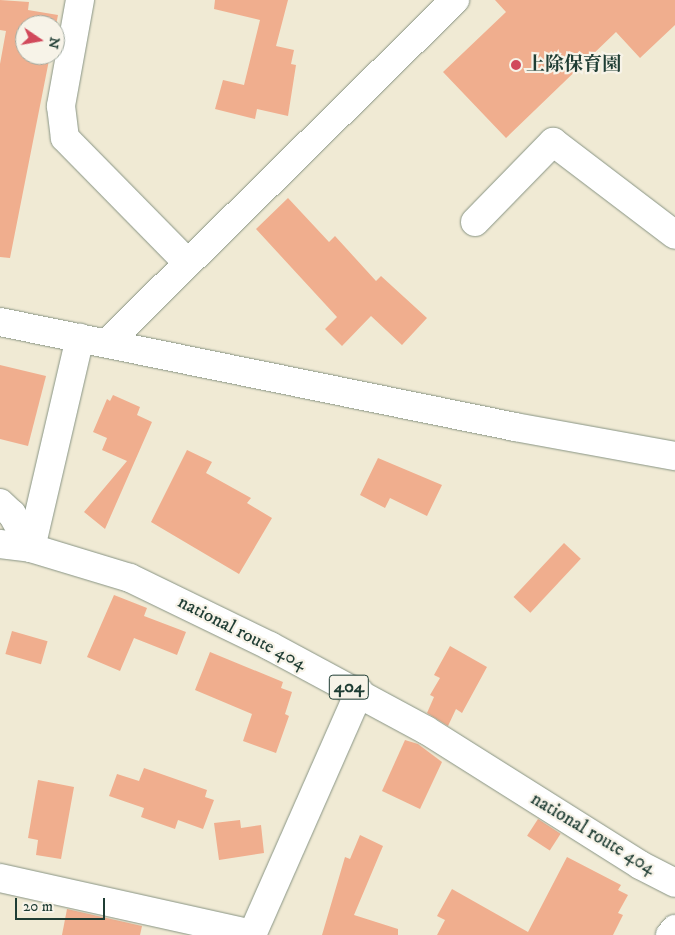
<!DOCTYPE html>
<html>
<head>
<meta charset="utf-8">
<style>
	body { margin:0 }
	#map { position:relative; width:675px; height:935px; overflow:hidden; background:#f0ead4; font-family:"IM FELL DW Pica","Noto Serif JP",serif }
	div>[style] { position:absolute }
	[style*='--x'] { left:calc(var(--x)*1px); top:calc(var(--y)*1px); width:calc(var(--w)*1px); rotate:calc(var(--a)*1deg) }
	.building>* { inset:0; background:#f0ae8e; transform-origin:0 0 }
	.roads { filter:drop-shadow(0 0 1px #889484) drop-shadow(0 0 1px #889484) }
	.minor>* { height:28px; margin:-14px; padding:0 14px; transform-origin:14px; border-radius:14px; background:#fff }
	.highway>* { height:28px; margin:-14px; padding:0 14px; transform-origin:14px; border-radius:14px; background:#fff }
	.dots>* { width:14px; height:14px; translate:-50% -50%; box-sizing:border-box; border:2px solid #f7f3e8; border-radius:50% }
	span { translate:-50% -50%; white-space:nowrap; text-align:center; line-height:1.15; -webkit-text-stroke:4.5px #f7f3e8; paint-order:stroke }
	.shield-label span { padding:1px 4px; background:#f7f3e8; border:1px solid; border-radius:4px; -webkit-text-stroke-width:0 }
	.shield-label { font-size:18px; color:#1f3d34; font-weight:700 }
	.poi-label { font-size:19px; color:#1f3d34; font-weight:700 }
	.left { translate:0 -50%; text-align:left }
	.street-label { font-size:19px; color:#1f3d34 }
	.north { position:absolute; left:15px; top:15px; width:50px; height:50px; box-sizing:border-box; background:#f7f3e8; border:1px solid #a1aaa0; border-radius:50%; rotate:102deg; font-size:14px; font-weight:700; line-height:20px; text-align:center; color:#1f3d34 }
	.north::after { content:''; display:block; margin:auto; width:18px; height:22px; background:#d1495b; clip-path:polygon(50% 0,100% 100%,50% 72%,0 100%) }
	.scale { position:absolute; left:15px; top:898px; width:90px; height:22px; box-sizing:border-box; border:2px solid #1f3d34; border-top:0; padding-left:6px; font-size:15px; line-height:18px; white-space:nowrap; color:#1f3d34; -webkit-text-stroke:4px #f7f3e8; paint-order:stroke }
</style>
</head>
<body>
<div id="map">
	<div class="building">
		<div style="clip-path:polygon(0 0,29px 2px,28px 10px,58px 15px,55px 30px,55px 25px,25px 25px,25px 55px,50px 55px,10px 258px,0 257px,0 64px,6px 31px,0 30px)"></div>
		<div style="clip-path:polygon(215px 0,288px 0,276px 46px,294px 50px,291px 64px,296px 65px,288px 116px,257px 109px,255px 119px,215px 109px,223px 80px,244px 85px,260px 20px,214px 9px)"></div>
		<div style="clip-path:polygon(495px 0,675px 0,675px 25px,640px 58px,616px 32px,506px 138px,443px 72px,506px 12px)"></div>
		<div style="clip-path:polygon(288px 198px,329px 242px,335px 236px,376px 281px,381px 276px,427px 318px,402px 345px,371px 316px,342px 346px,325px 329px,337px 317px,256px 229px)"></div>
		<div style="clip-path:polygon(0 365px,46px 376px,28px 446px,0 439px)"></div>
		<div style="clip-path:polygon(113px 395px,140px 407px,137px 415px,152px 422px,105px 529px,84px 512px,127px 461px,102px 450px,107px 438px,93px 432px,107px 399px,110px 401px)"></div>
		<div style="clip-path:polygon(187px 450px,212px 462px,206px 473px,251px 498px,247px 503px,272px 518px,239px 574px,151px 522px)"></div>
		<div style="clip-path:polygon(378px 458px,442px 485px,427px 516px,390px 498px,385px 508px,360px 495px)"></div>
		<div style="left:564px;top:543px;width:23px;height:74px;rotate:43deg"></div>
		<div style="clip-path:polygon(114px 595px,147px 608px,144px 616px,186px 632px,177px 655px,134px 638px,120px 671px,87px 657px)"></div>
		<div style="left:12px;top:631px;width:37px;height:24px;rotate:16deg"></div>
		<div style="clip-path:polygon(450px 646px,487px 667px,462px 713px,456px 709px,448px 726px,427px 713px,434px 697px,430px 695px,440px 678px,434px 675px)"></div>
		<div style="clip-path:polygon(210px 652px,283px 682px,281px 688px,292px 692px,285px 714px,289px 716px,276px 753px,243px 741px,252px 714px,195px 690px)"></div>
		<div style="clip-path:polygon(405px 740px,418px 744px,442px 762px,420px 809px,382px 791px)"></div>
		<div style="clip-path:polygon(144px 768px,207px 790px,205px 797px,214px 800px,203px 829px,178px 820px,175px 829px,141px 817px,144px 808px,109px 796px,117px 774px,139px 781px)"></div>
		<div style="clip-path:polygon(38px 780px,74px 787px,61px 859px,36px 855px,38px 840px,28px 838px)"></div>
		<div style="left:538px;top:819px;width:27px;height:20px;rotate:33deg"></div>
		<div style="clip-path:polygon(240px 820px,241px 828px,261px 825px,264px 853px,219px 860px,214px 823px)"></div>
		<div style="clip-path:polygon(360px 835px,383px 846px,354px 915px,398px 929px,398px 935px,322px 935px,345px 857px,350px 859px)"></div>
		<div style="clip-path:polygon(567px 857px,621px 885px,618px 890px,628px 895px,618px 913px,623px 915px,613px 935px,437px 935px,445px 920px,437px 916px,452px 889px,528px 932px)"></div>
		<div style="clip-path:polygon(67px 909px,142px 926px,140px 935px,62px 935px)"></div>
	</div>
	<div class="roads">
		<div class="minor">
			<div style="--x:80;--y:0;--w:108;--a:100.2"></div>
			<div style="--x:61;--y:106;--w:32;--a:83"></div>
			<div style="--x:65;--y:138;--w:174;--a:45.5"></div>
			<div style="--x:475;--y:222;--w:112;--a:-45.7"></div>
			<div style="--x:553;--y:142;--w:153;--a:37.3"></div>
			<div style="--x:0;--y:322;--w:526;--a:11.52"></div>
			<div style="--x:515;--y:427;--w:163;--a:10.3"></div>
			<div style="--x:107;--y:343;--w:489;--a:-44.6"></div>
			<div style="--x:0;--y:503;--w:16;--a:43"></div>
			<div style="--x:12;--y:514;--w:39;--a:61"></div>
			<div style="--x:31;--y:548;--w:216;--a:-76.9"></div>
			<div style="--x:0;--y:878;--w:258;--a:12.5"></div>
			<div style="--x:252;--y:935;--w:266;--a:-66.2"></div>
		</div>
		<div class="highway">
			<div style="--x:0;--y:544;--w:31;--a:7"></div>
			<div style="--x:31;--y:548;--w:103;--a:16.9"></div>
			<div style="--x:130;--y:578;--w:156;--a:25.9"></div>
			<div style="--x:270;--y:646;--w:177;--a:28.3"></div>
			<div style="--x:426;--y:730;--w:253;--a:32.2"></div>
			<div style="--x:640;--y:865;--w:39;--a:27"></div>
			<div style="--x:670;--y:935;--w:8;--a:-50"></div>
		</div>
	</div>
	<div class="dots">
		<div style="left:516px;top:65px;background:#d1495b"></div>
	</div>
	<div class="shield-label">
		<span style="left:349px;top:687px">404</span>
	</div>
	<div class="poi-label">
		<span class="left" style="left:526px;top:65px">上除保育園</span>
	</div>
	<div class="street-label">
		<span style="left:242px;top:633px;rotate:27deg">national route 404</span>
		<span style="left:593px;top:834px;rotate:31deg">national route 404</span>
	</div>
	<div class="north">N</div>
	<div class="scale">20 m</div>
</div>
</body>
</html>
